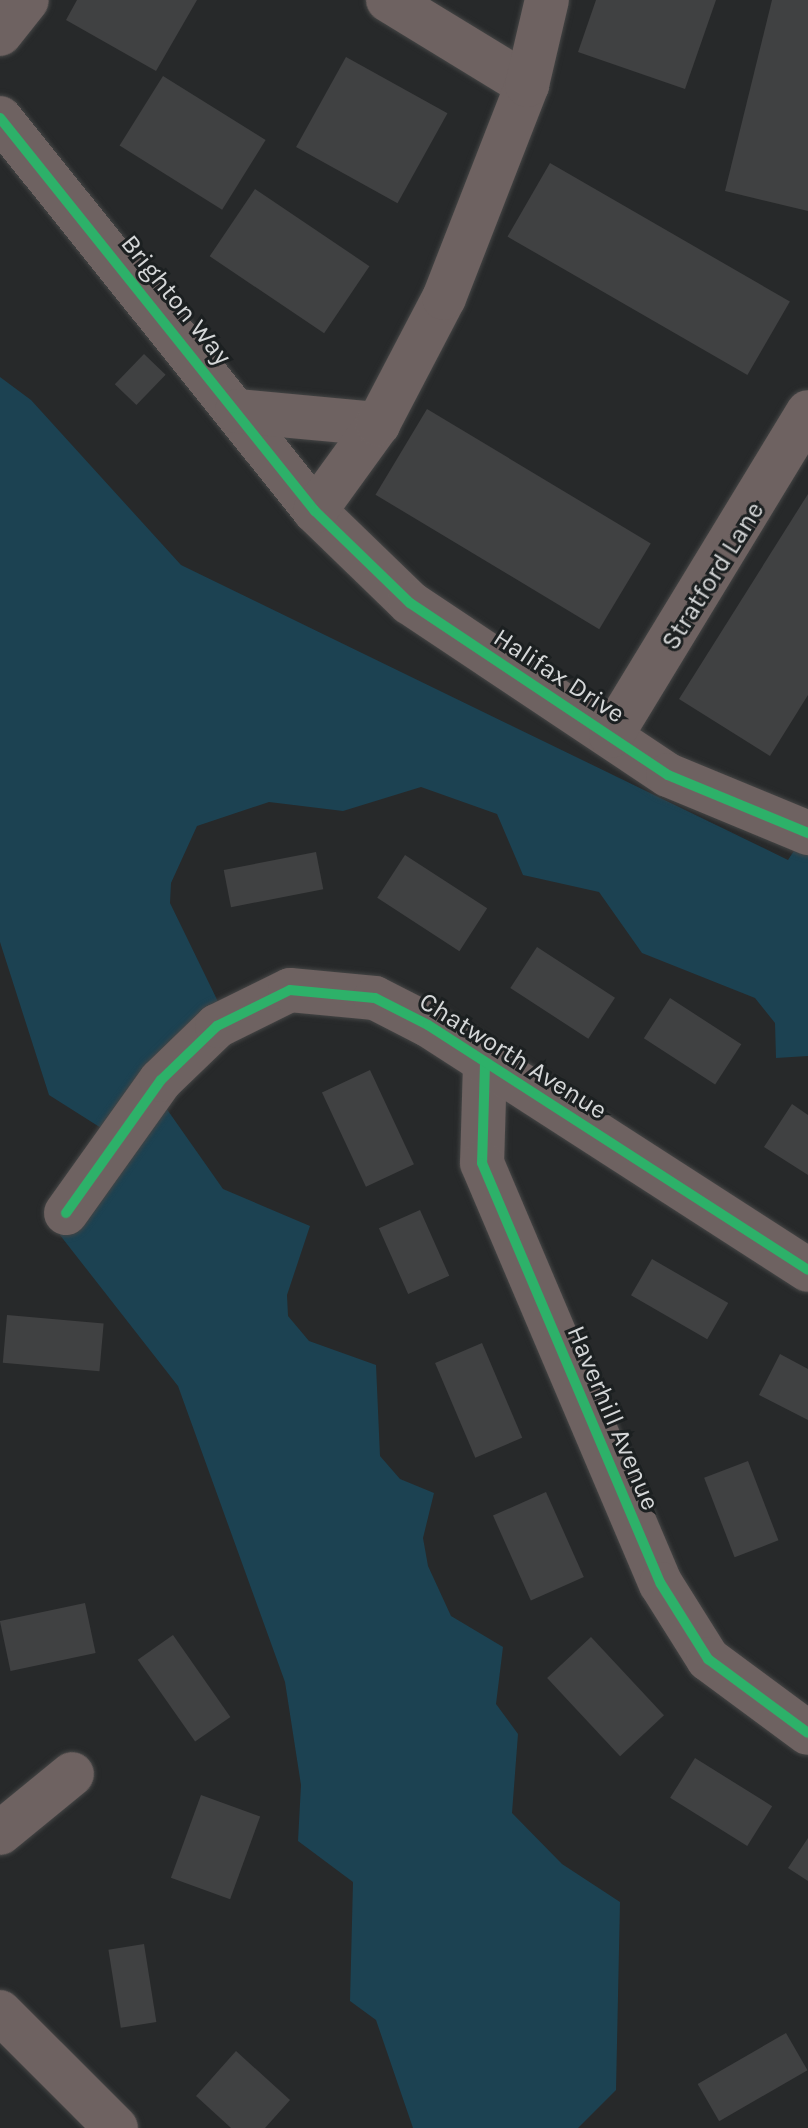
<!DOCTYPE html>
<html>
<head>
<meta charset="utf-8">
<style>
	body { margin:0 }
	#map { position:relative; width:808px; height:2128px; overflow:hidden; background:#27292a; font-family:Karla,sans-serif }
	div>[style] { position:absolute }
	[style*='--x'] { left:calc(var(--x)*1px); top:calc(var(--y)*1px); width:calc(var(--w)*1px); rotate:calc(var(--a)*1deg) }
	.green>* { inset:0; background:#1c4252 }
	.building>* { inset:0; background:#404142; transform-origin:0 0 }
	.roads { filter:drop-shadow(0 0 2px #444545) drop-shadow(0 0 2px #444545) }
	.minor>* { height:44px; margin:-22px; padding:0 22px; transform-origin:22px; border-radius:22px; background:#6e6261 }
	.cycleway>* { height:10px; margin:-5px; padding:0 5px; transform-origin:5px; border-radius:5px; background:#2db169 }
	span { translate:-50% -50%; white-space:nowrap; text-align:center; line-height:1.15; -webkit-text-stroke:6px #1c2021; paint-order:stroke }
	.street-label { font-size:26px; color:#d5d7d8 }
</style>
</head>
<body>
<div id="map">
	<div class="green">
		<div style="clip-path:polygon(0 377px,31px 400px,181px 565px,788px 860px,808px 829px,808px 1056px,776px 1058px,775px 1023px,755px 998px,642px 953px,599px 892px,523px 875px,497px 814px,421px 787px,343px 811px,269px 802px,197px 826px,171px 883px,170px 903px,225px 1016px,152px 1088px,223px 1189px,310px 1226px,287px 1295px,288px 1316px,309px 1341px,376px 1365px,380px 1456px,400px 1479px,434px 1493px,423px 1538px,428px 1566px,451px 1616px,503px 1647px,496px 1704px,518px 1734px,512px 1813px,562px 1864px,620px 1902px,616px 2090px,578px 2128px,413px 2128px,376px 2020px,350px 2001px,353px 1882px,298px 1841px,301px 1785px,285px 1682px,178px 1386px,56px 1230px,109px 1133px,49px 1095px,0 942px)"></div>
	</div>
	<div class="building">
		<div style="clip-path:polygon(77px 0,197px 0,156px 71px,66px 20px)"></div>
		<div style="clip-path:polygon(596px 0,716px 0,685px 89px,578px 52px)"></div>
		<div style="clip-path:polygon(772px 0,808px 0,808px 211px,725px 191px)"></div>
		<div style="left:346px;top:57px;width:116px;height:103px;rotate:29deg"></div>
		<div style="left:163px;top:76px;width:121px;height:82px;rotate:32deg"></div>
		<div style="left:550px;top:163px;width:277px;height:85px;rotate:30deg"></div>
		<div style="left:255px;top:189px;width:138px;height:81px;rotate:34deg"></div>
		<div style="left:144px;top:354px;width:30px;height:42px;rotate:44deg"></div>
		<div style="left:427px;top:409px;width:261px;height:100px;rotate:31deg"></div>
		<div style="clip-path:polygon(808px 494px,808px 695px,770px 756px,679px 699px)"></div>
		<div style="left:316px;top:852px;width:38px;height:94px;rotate:79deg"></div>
		<div style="left:405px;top:855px;width:98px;height:51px;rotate:33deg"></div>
		<div style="left:537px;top:947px;width:93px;height:49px;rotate:33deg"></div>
		<div style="left:670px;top:998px;width:85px;height:48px;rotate:33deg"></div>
		<div style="left:370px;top:1070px;width:104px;height:53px;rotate:65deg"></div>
		<div style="clip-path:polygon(792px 1104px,808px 1115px,808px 1175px,764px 1147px)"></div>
		<div style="left:420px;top:1210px;width:72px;height:45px;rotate:66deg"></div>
		<div style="left:652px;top:1259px;width:88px;height:42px;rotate:30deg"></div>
		<div style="left:7px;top:1315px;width:97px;height:48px;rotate:5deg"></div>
		<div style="left:482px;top:1343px;width:103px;height:51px;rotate:67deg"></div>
		<div style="clip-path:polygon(780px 1354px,808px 1369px,808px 1420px,759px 1395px)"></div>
		<div style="left:748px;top:1461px;width:85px;height:47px;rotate:69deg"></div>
		<div style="left:546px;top:1492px;width:93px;height:58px;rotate:66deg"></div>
		<div style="left:85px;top:1603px;width:51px;height:87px;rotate:78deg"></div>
		<div style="left:173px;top:1635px;width:100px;height:43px;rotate:55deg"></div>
		<div style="left:591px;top:1637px;width:107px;height:60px;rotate:47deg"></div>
		<div style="left:695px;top:1758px;width:91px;height:47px;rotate:32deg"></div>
		<div style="left:201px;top:1795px;width:63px;height:88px;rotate:20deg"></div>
		<div style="clip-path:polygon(808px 1838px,808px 1881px,788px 1868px)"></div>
		<div style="left:144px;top:1944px;width:79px;height:36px;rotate:81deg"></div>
		<div style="left:786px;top:2033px;width:43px;height:102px;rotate:60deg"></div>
		<div style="clip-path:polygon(236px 2051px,290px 2100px,265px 2128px,231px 2128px,196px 2096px)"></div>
	</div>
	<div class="roads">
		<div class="minor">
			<div style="--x:388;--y:0;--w:163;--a:31.4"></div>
			<div style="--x:0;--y:34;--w:43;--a:-51.5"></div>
			<div style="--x:0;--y:118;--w:504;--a:51.29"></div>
			<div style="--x:315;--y:511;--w:132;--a:44.1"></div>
			<div style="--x:410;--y:603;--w:310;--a:33.7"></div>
			<div style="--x:668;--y:775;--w:152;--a:22.5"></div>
			<div style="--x:237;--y:411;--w:142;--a:5.3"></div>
			<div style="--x:315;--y:511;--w:107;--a:-54.1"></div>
			<div style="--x:378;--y:424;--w:142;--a:-62.4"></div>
			<div style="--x:444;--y:298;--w:229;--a:-68.7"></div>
			<div style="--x:527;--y:85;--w:87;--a:-76.8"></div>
			<div style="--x:611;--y:736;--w:379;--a:-58.7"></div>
			<div style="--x:485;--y:1064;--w:99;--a:91.7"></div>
			<div style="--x:482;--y:1163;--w:457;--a:67"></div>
			<div style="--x:661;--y:1584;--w:89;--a:57.9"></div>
			<div style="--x:708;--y:1659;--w:124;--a:36.5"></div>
			<div style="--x:66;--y:1213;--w:163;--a:-54.5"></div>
			<div style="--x:161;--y:1080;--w:78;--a:-44"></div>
			<div style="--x:217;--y:1026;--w:81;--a:-26.3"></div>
			<div style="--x:290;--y:990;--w:85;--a:5.4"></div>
			<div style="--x:375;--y:998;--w:59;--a:27"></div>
			<div style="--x:428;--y:1025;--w:452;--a:32.8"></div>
			<div style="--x:0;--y:1833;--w:93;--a:-39.3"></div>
			<div style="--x:0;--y:2012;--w:164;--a:45"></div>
		</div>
	</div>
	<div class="cycleway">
		<div style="--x:0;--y:118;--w:504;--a:51.29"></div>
		<div style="--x:315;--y:511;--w:132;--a:44.1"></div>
		<div style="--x:410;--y:603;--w:310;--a:33.7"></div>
		<div style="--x:668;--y:775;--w:152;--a:22.5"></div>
		<div style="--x:485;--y:1064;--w:99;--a:91.7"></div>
		<div style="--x:482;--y:1163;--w:457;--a:67"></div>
		<div style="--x:661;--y:1584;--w:89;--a:57.9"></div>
		<div style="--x:708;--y:1659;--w:124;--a:36.5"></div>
		<div style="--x:66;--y:1213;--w:163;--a:-54.5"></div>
		<div style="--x:161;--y:1080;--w:78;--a:-44"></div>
		<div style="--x:217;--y:1026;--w:81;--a:-26.3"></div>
		<div style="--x:290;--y:990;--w:85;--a:5.4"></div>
		<div style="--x:375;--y:998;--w:59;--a:27"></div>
		<div style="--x:428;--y:1025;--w:452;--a:32.8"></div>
	</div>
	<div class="street-label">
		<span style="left:176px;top:300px;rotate:51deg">Brighton Way</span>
		<span style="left:713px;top:576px;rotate:-58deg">Stratford Lane</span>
		<span style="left:559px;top:676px;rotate:33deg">Halifax Drive</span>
		<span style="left:513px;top:1056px;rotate:32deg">Chatworth Avenue</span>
		<span style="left:613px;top:1418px;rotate:67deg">Haverhill Avenue</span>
	</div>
</div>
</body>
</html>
